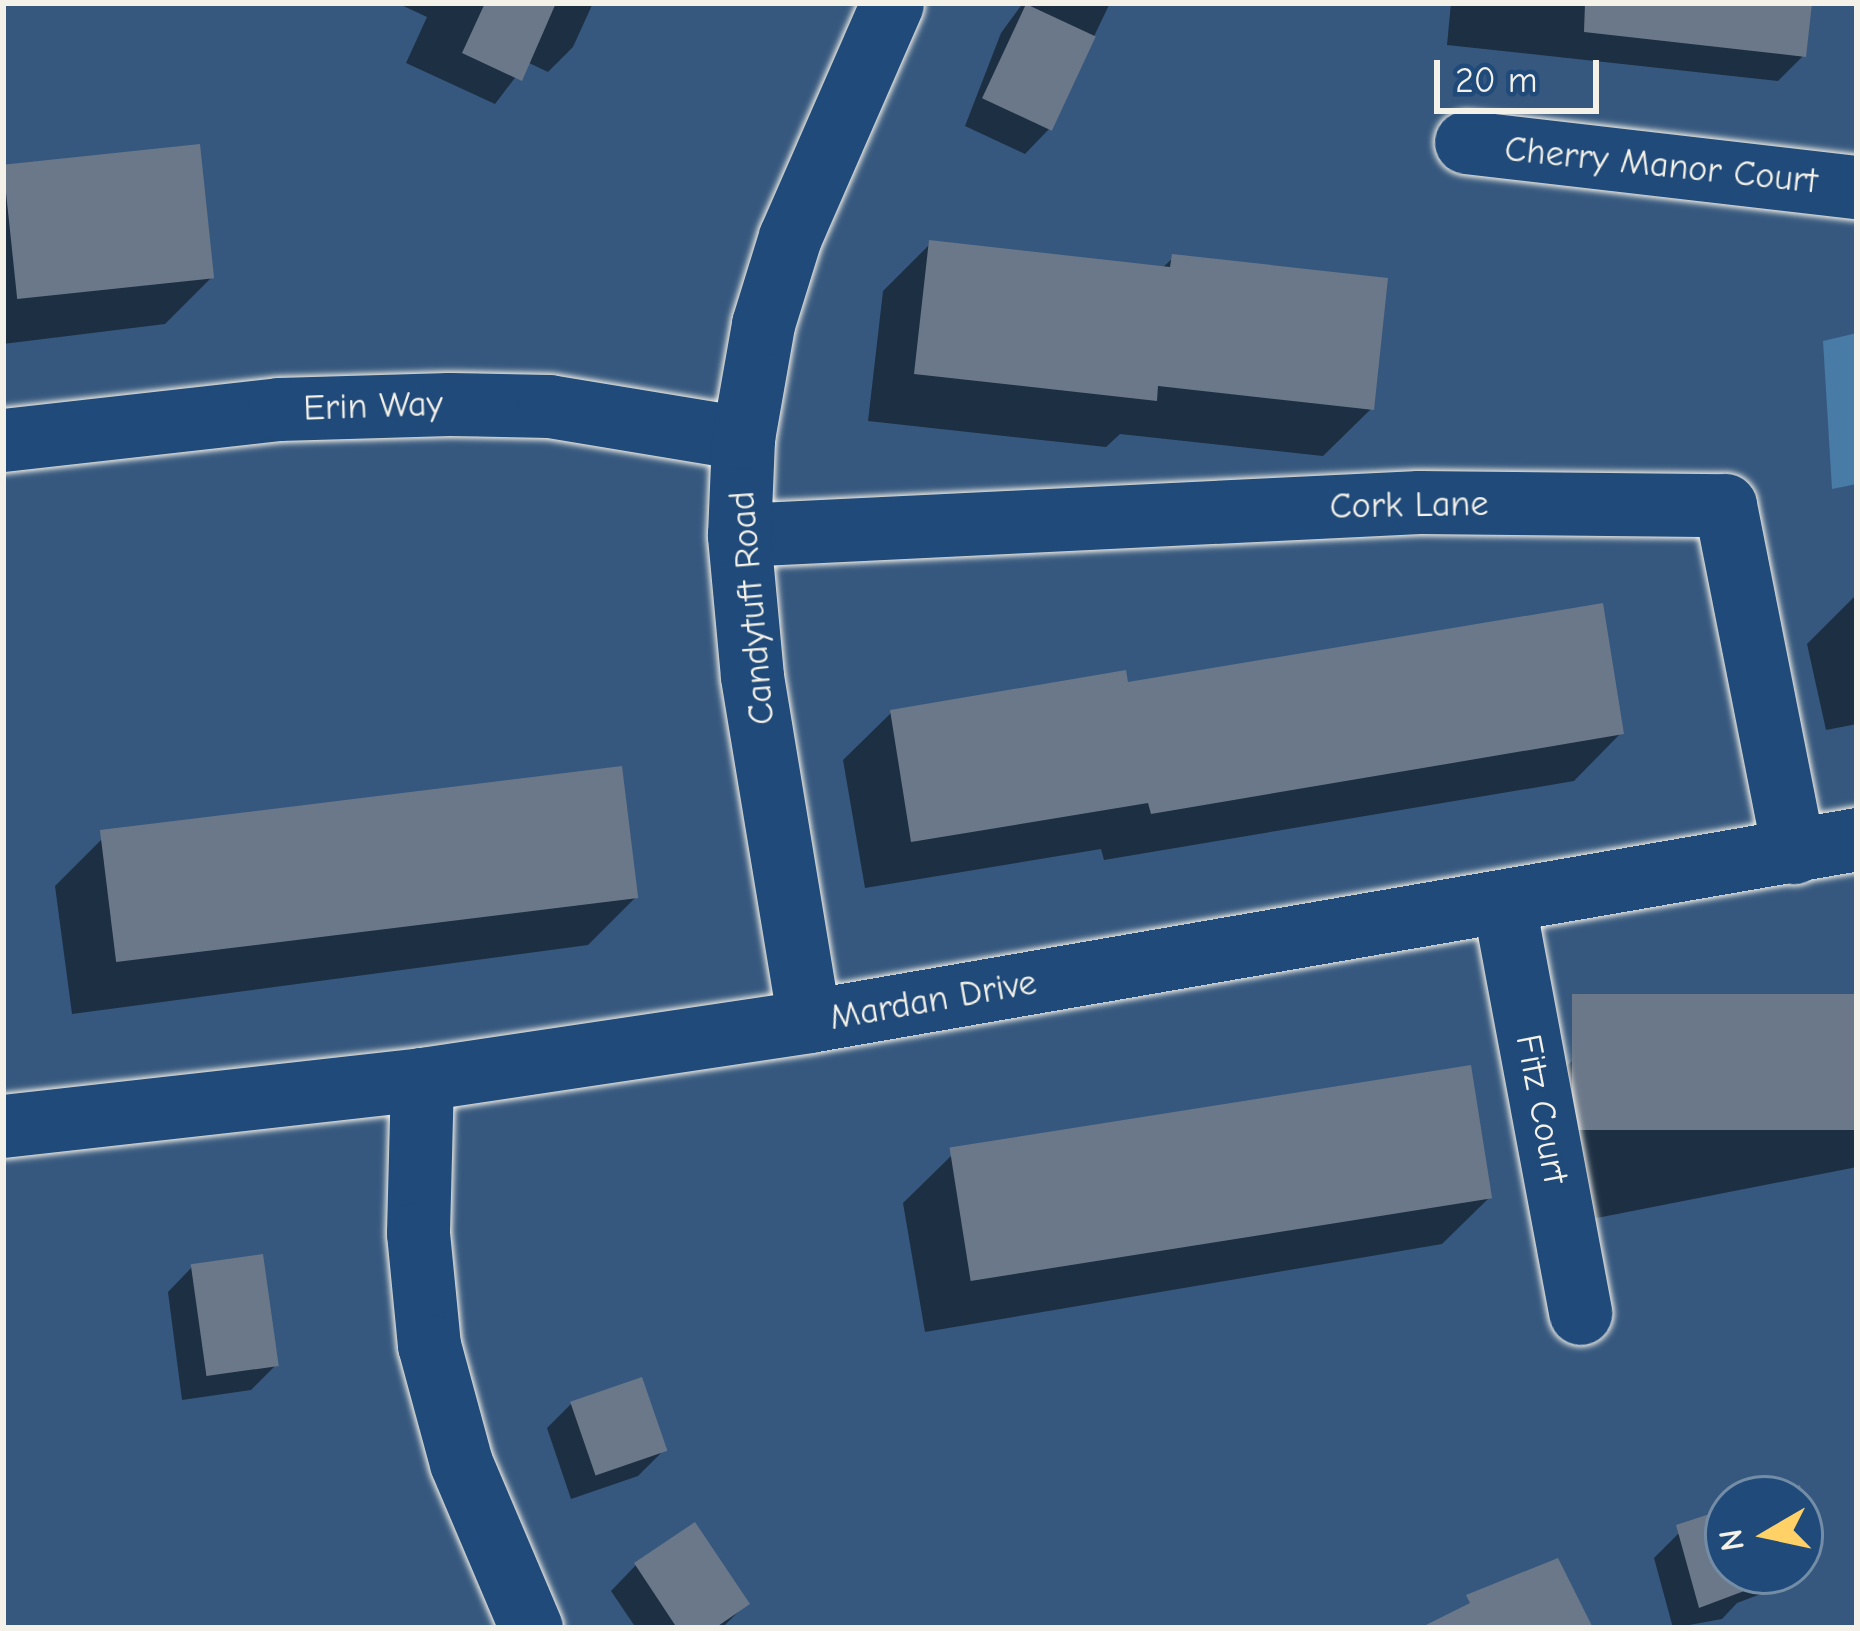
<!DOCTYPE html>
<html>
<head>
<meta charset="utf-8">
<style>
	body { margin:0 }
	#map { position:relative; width:1860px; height:1631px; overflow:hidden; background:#36587e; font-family:"Comic Neue",sans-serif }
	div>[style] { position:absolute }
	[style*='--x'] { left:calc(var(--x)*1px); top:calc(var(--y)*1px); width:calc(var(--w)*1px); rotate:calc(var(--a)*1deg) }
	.water>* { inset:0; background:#487ba5 }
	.shadow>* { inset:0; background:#0007 }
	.building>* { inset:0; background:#6b7889; transform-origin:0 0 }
	.roads { filter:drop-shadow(0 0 3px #f4f1e8) drop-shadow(0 0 3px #f4f1e8) }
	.minor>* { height:63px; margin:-31.5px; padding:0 31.5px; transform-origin:31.5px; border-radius:31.5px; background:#1f4a7a }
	span { translate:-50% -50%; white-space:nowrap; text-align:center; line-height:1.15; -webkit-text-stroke:9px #1f4a7a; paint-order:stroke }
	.street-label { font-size:36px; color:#f4f1e8 }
	.frame { position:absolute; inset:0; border:6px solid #f4f1e8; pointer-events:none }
	.north { position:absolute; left:1704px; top:1475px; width:120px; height:120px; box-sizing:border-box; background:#1f4a7a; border:3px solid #748da6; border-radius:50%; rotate:261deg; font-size:33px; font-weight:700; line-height:48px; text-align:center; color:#f4f1e8 }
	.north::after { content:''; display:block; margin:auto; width:42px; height:54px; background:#ffd166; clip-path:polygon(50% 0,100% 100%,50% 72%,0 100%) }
	.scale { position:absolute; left:1434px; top:60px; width:165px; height:54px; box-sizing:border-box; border:6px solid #f4f1e8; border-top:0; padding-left:15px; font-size:36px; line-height:42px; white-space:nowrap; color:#f4f1e8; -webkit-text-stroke:9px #1f4a7a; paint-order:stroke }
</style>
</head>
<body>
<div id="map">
	<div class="water">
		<div style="clip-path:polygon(1857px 333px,1857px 484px,1832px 489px,1823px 341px)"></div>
	</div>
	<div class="shadow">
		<div style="clip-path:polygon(397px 3px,593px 3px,573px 47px,548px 72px,527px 62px,495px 104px,406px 63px,427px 17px)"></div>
		<div style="clip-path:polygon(1023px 3px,1110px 3px,1050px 128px,1025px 154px,965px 126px,1001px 33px)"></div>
		<div style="clip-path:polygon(1451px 3px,1809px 3px,1803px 56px,1778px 81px,1447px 45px)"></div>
		<div style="clip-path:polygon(3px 170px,212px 277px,165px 324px,3px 344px)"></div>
		<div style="clip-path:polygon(930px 244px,1161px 269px,1173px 258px,1371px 409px,1323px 456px,1120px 434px,1106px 447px,868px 421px,883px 291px)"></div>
		<div style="clip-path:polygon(1855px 596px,1857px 724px,1826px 730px,1807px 644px)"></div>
		<div style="clip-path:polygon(1126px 686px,1621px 733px,1574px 781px,1104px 860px,1101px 849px,865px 888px,843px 760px,891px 713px)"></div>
		<div style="clip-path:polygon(103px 838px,636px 897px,588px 945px,72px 1014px,55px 886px)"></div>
		<div style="clip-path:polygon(1857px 997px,1857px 1167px,1556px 1226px,1532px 1101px,1580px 1053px)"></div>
		<div style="clip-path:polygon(951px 1156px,1490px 1197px,1442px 1244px,925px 1332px,903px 1203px)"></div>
		<div style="clip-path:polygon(193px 1266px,276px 1365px,251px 1390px,182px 1400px,168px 1292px)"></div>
		<div style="clip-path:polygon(572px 1403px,663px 1451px,638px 1476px,571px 1499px,547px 1428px)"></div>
		<div style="clip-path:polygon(1798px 1489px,1816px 1558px,1790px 1583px,1737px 1603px,1722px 1619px,1673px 1628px,1654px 1558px,1679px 1533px,1728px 1515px,1728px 1571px,1800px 1571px)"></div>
		<div style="clip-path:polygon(636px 1565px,746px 1604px,722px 1628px,636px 1628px,611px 1591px)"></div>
	</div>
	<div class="building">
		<div style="clip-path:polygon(485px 3px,556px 3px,522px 81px,462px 53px)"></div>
		<div style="clip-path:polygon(1585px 3px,1812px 3px,1806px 57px,1584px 32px)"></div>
		<div style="left:1026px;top:4px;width:77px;height:104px;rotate:25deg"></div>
		<div style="left:200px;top:144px;width:135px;height:198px;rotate:84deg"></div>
		<div style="clip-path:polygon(929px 240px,1170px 267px,1172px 254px,1388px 278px,1374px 410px,1158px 386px,1157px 401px,914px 374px)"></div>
		<div style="clip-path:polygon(1603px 603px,1624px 734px,1151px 814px,1148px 803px,911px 842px,890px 710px,1126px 670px,1128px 682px)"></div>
		<div style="left:622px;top:766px;width:133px;height:526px;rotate:83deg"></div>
		<div style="left:1857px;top:994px;width:136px;height:285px;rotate:90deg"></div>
		<div style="left:1471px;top:1065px;width:135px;height:528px;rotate:81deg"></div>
		<div style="left:263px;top:1254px;width:113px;height:73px;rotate:82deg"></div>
		<div style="left:642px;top:1377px;width:78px;height:76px;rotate:71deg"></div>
		<div style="clip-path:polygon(1800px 1485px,1819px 1559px,1800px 1564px,1800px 1499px,1756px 1499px)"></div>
		<div style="clip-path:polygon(1728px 1508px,1728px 1571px,1792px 1573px,1699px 1608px,1676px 1525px)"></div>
		<div style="clip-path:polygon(695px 1522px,750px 1604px,715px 1628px,677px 1628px,634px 1563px)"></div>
		<div style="clip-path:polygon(1558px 1558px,1593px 1628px,1420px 1628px,1470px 1603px,1466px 1595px)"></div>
	</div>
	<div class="roads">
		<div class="minor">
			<div style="--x:1466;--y:142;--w:394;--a:6.6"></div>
			<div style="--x:3;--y:440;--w:278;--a:-6.4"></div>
			<div style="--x:279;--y:409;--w:170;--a:-1.7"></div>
			<div style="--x:449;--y:404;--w:100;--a:1.1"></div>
			<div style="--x:549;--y:406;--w:197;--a:9.4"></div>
			<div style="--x:739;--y:535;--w:681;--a:-2.78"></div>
			<div style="--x:1419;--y:502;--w:306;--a:0.6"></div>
			<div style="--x:1725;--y:505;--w:354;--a:78.8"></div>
			<div style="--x:1504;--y:905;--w:415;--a:79.4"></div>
			<div style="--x:809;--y:1021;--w:350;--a:-99.4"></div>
			<div style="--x:752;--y:676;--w:142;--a:-95.3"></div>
			<div style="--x:739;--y:535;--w:97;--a:-87.6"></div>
			<div style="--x:743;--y:438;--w:116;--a:-80"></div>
			<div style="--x:763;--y:324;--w:91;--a:-72.8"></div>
			<div style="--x:790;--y:237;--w:255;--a:-66.4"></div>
			<div style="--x:422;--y:1079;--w:154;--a:91.5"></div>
			<div style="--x:418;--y:1233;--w:113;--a:84.4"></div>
			<div style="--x:429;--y:1345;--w:122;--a:74.8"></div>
			<div style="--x:461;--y:1463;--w:179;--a:67"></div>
			<div style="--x:3;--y:1126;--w:422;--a:-6.4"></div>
			<div style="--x:422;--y:1079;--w:391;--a:-8.5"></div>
			<div style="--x:809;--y:1021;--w:1064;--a:-9.85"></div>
		</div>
	</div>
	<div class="street-label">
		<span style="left:1661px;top:165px;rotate:6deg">Cherry Manor Court</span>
		<span style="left:373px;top:406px;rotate:-2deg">Erin Way</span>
		<span style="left:1409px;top:505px;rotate:-1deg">Cork Lane</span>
		<span style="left:752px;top:608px;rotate:-95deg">Candytuft Road</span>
		<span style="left:933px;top:1000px;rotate:-10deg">Mardan Drive</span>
		<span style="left:1542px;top:1109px;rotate:79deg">Fitz Court</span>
	</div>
	<div class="frame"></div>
	<div class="north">N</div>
	<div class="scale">20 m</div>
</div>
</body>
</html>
